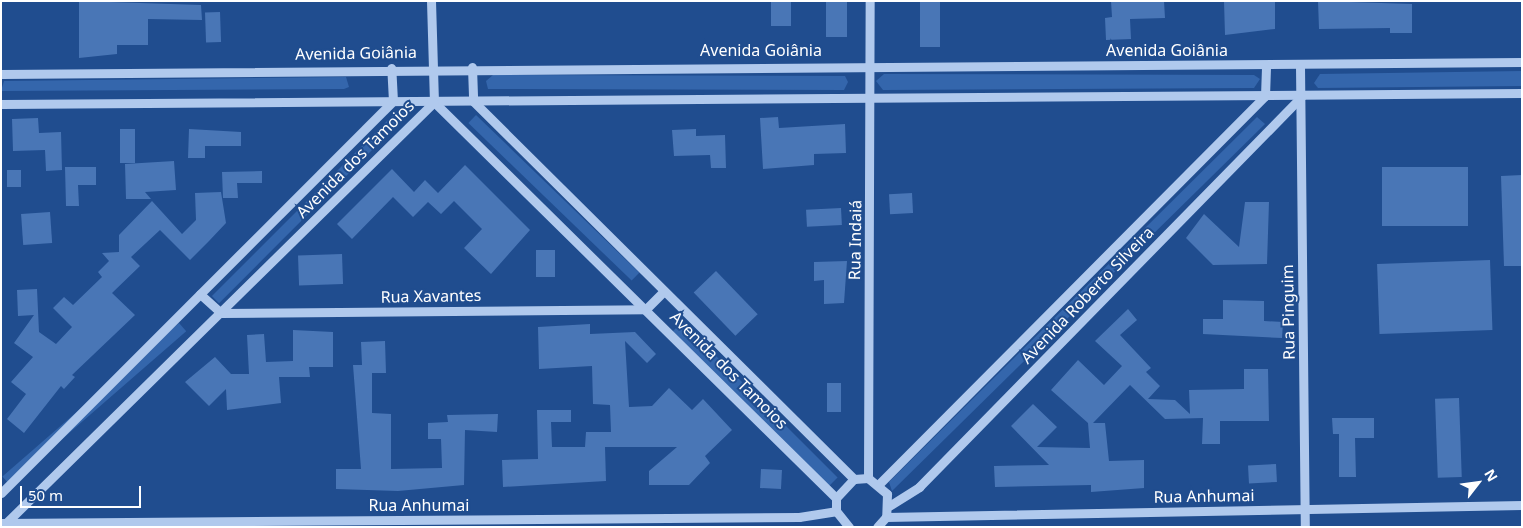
<!DOCTYPE html>
<html>
<head>
<meta charset="utf-8">
<style>
	body { margin:0 }
	#map { position:relative; width:1523px; height:528px; overflow:hidden; background:#204d8f; font-family:"Noto Sans",sans-serif }
	div>[style] { position:absolute }
	[style*='--x'] { left:calc(var(--x)*1px); top:calc(var(--y)*1px); width:calc(var(--w)*1px); rotate:calc(var(--a)*1deg) }
	.green>* { inset:0; background:#3466ac; transform-origin:0 0 }
	.building>* { inset:0; background:#4976b6; transform-origin:0 0 }
	.minor>* { height:9px; margin:-4.5px; padding:0 4.5px; transform-origin:4.5px; border-radius:4.5px; background:#b0c9ed }
	span { translate:-50% -50%; white-space:nowrap; text-align:center; line-height:1.15; -webkit-text-stroke:4px #204d8f; paint-order:stroke }
	.street-label { font-size:16px; color:#fff }
	.frame { position:absolute; inset:0; border:2px solid #fff; pointer-events:none }
	.north { position:absolute; left:1453px; top:458px; width:50px; height:50px; -webkit-text-stroke:4px #204d8f; paint-order:stroke; rotate:60deg; font-size:14px; font-weight:700; line-height:20px; text-align:center; color:#fff }
	.north::after { content:''; display:block; margin:auto; width:18px; height:22px; background:#fff; clip-path:polygon(50% 0,100% 100%,50% 72%,0 100%) }
	.scale { position:absolute; left:20px; top:486px; width:121px; height:22px; box-sizing:border-box; border:2px solid #fff; border-top:0; padding-left:6px; font-size:15px; line-height:18px; white-space:nowrap; color:#fff; -webkit-text-stroke:4px #204d8f; paint-order:stroke }
</style>
</head>
<body>
<div id="map">
	<div class="green">
		<div style="clip-path:polygon(1522px 71px,1522px 86px,1318px 88px,1314px 83px,1320px 74px)"></div>
		<div style="clip-path:polygon(884px 74px,1254px 75px,1260px 79px,1254px 88px,883px 90px,876px 81px)"></div>
		<div style="clip-path:polygon(493px 75px,845px 76px,848px 82px,844px 90px,488px 89px,486px 81px)"></div>
		<div style="clip-path:polygon(346px 77px,349px 87px,344px 89px,1px 91px,4px 81px)"></div>
		<div style="left:400px;top:108px;width:10px;height:266px;rotate:45deg"></div>
		<div style="left:476px;top:115px;width:227px;height:11px;rotate:44deg"></div>
		<div style="clip-path:polygon(1257px 117px,1265px 124px,892px 491px,889px 482px)"></div>
		<div style="left:682px;top:322px;width:220px;height:13px;rotate:45deg"></div>
		<div style="left:179px;top:323px;width:11px;height:234px;rotate:49deg"></div>
	</div>
	<div class="building">
		<div style="clip-path:polygon(79px 1px,201px 5px,202px 20px,148px 19px,148px 45px,117px 45px,117px 54px,79px 58px)"></div>
		<div style="left:771px;top:1px;width:20px;height:25px"></div>
		<div style="left:826px;top:1px;width:21px;height:36px"></div>
		<div style="left:920px;top:1px;width:20px;height:46px"></div>
		<div style="clip-path:polygon(1111px 1px,1164px 1px,1165px 18px,1130px 19px,1131px 39px,1106px 40px,1105px 18px,1112px 17px)"></div>
		<div style="clip-path:polygon(1224px 1px,1275px 1px,1275px 29px,1225px 35px)"></div>
		<div style="clip-path:polygon(1318px 1px,1412px 4px,1412px 33px,1390px 33px,1390px 28px,1319px 29px)"></div>
		<div style="left:220px;top:12px;width:30px;height:15px;rotate:88deg"></div>
		<div style="clip-path:polygon(778px 117px,779px 128px,845px 124px,846px 153px,814px 154px,814px 165px,763px 169px,760px 118px)"></div>
		<div style="clip-path:polygon(38px 118px,39px 133px,61px 132px,62px 170px,46px 171px,45px 150px,13px 151px,12px 119px)"></div>
		<div style="left:120px;top:129px;width:15px;height:34px"></div>
		<div style="clip-path:polygon(189px 129px,241px 132px,241px 146px,205px 146px,205px 158px,188px 158px)"></div>
		<div style="clip-path:polygon(696px 129px,696px 136px,725px 135px,726px 168px,711px 168px,710px 155px,674px 156px,672px 130px)"></div>
		<div style="clip-path:polygon(174px 161px,176px 190px,145px 192px,151px 199px,126px 199px,125px 164px)"></div>
		<div style="clip-path:polygon(465px 165px,530px 230px,491px 274px,464px 248px,482px 229px,454px 201px,441px 214px,428px 202px,413px 217px,393px 197px,352px 239px,337px 224px,392px 169px,414px 192px,425px 180px,438px 193px)"></div>
		<div style="clip-path:polygon(65px 167px,96px 167px,96px 185px,78px 185px,79px 206px,66px 206px)"></div>
		<div style="left:1382px;top:167px;width:86px;height:59px"></div>
		<div style="left:7px;top:170px;width:14px;height:17px"></div>
		<div style="clip-path:polygon(262px 171px,262px 183px,237px 183px,238px 198px,223px 198px,222px 172px)"></div>
		<div style="clip-path:polygon(1522px 175px,1522px 266px,1504px 266px,1501px 176px)"></div>
		<div style="clip-path:polygon(221px 192px,226px 223px,209px 241px,190px 260px,160px 230px,131px 257px,140px 266px,112px 293px,135px 315px,72px 375px,75px 377px,64px 389px,61px 386px,24px 433px,7px 419px,26px 394px,11px 382px,33px 357px,14px 343px,34px 315px,18px 316px,17px 290px,37px 289px,39px 332px,56px 344px,72px 327px,53px 308px,64px 297px,73px 305px,102px 277px,98px 272px,109px 261px,102px 253px,119px 252px,119px 235px,152px 201px,182px 234px,196px 220px,195px 193px)"></div>
		<div style="left:912px;top:193px;width:20px;height:23px;rotate:87deg"></div>
		<div style="clip-path:polygon(1245px 202px,1269px 202px,1267px 264px,1213px 265px,1186px 238px,1204px 214px,1239px 247px)"></div>
		<div style="left:841px;top:208px;width:17px;height:35px;rotate:87deg"></div>
		<div style="left:50px;top:212px;width:31px;height:29px;rotate:86deg"></div>
		<div style="left:536px;top:250px;width:19px;height:27px"></div>
		<div style="left:342px;top:254px;width:30px;height:44px;rotate:88deg"></div>
		<div style="left:1490px;top:260px;width:70px;height:113px;rotate:88deg"></div>
		<div style="clip-path:polygon(847px 261px,844px 303px,824px 304px,824px 280px,814px 281px,814px 262px)"></div>
		<div style="left:716px;top:271px;width:60px;height:31px;rotate:46deg"></div>
		<div style="clip-path:polygon(1223px 300px,1264px 301px,1264px 321px,1283px 322px,1282px 338px,1203px 334px,1203px 319px,1223px 319px)"></div>
		<div style="clip-path:polygon(1128px 309px,1137px 320px,1120px 335px,1151px 368px,1146px 372px,1160px 386px,1148px 399px,1175px 400px,1190px 414px,1189px 390px,1244px 389px,1244px 369px,1268px 369px,1269px 421px,1220px 421px,1220px 444px,1202px 444px,1203px 418px,1165px 419px,1130px 385px,1093px 423px,1105px 423px,1109px 461px,1144px 460px,1144px 488px,1091px 492px,1091px 485px,995px 487px,994px 466px,1049px 465px,1011px 426px,1033px 404px,1057px 427px,1037px 447px,1090px 448px,1088px 423px,1051px 390px,1078px 360px,1104px 385px,1122px 366px,1095px 341px)"></div>
		<div style="clip-path:polygon(590px 324px,590px 334px,635px 332px,656px 354px,647px 363px,625px 341px,629px 407px,652px 406px,669px 388px,692px 410px,703px 399px,732px 430px,705px 456px,710px 463px,689px 485px,649px 485px,649px 471px,677px 447px,605px 447px,606px 481px,503px 487px,502px 460px,538px 459px,537px 410px,571px 410px,571px 422px,551px 422px,552px 447px,585px 447px,586px 432px,611px 432px,610px 405px,593px 404px,592px 366px,539px 369px,538px 327px)"></div>
		<div style="clip-path:polygon(293px 330px,333px 332px,333px 367px,309px 367px,310px 377px,279px 377px,281px 403px,227px 410px,226px 389px,209px 406px,185px 382px,215px 357px,231px 374px,249px 374px,247px 335px,264px 334px,266px 362px,293px 361px)"></div>
		<div style="clip-path:polygon(385px 341px,386px 373px,372px 373px,372px 413px,391px 414px,391px 469px,442px 468px,441px 439px,428px 439px,428px 423px,448px 422px,447px 415px,498px 414px,497px 432px,465px 430px,464px 485px,398px 491px,336px 489px,336px 469px,361px 469px,353px 365px,362px 365px,361px 342px)"></div>
		<div style="left:827px;top:383px;width:14px;height:29px"></div>
		<div style="left:1459px;top:398px;width:79px;height:24px;rotate:88deg"></div>
		<div style="clip-path:polygon(1332px 418px,1374px 418px,1374px 438px,1355px 438px,1356px 477px,1339px 477px,1339px 434px,1333px 434px)"></div>
		<div style="left:1276px;top:464px;width:18px;height:28px;rotate:87deg"></div>
		<div style="left:761px;top:469px;width:21px;height:19px;rotate:3deg"></div>
	</div>
	<div class="minor">
		<div style="--x:431;--y:1;--w:101;--a:88.3"></div>
		<div style="--x:1300;--y:66;--w:461;--a:89.4"></div>
		<div style="--x:472;--y:67;--w:34;--a:88"></div>
		<div style="--x:473;--y:101;--w:537;--a:44.77"></div>
		<div style="--x:1;--y:74;--w:1521;--a:-0.45"></div>
		<div style="--x:1265;--y:96;--w:30;--a:-88"></div>
		<div style="--x:434;--y:102;--w:564;--a:44.57"></div>
		<div style="--x:1;--y:104;--w:1521;--a:-0.41"></div>
		<div style="--x:200;--y:294;--w:28;--a:42"></div>
		<div style="--x:221;--y:313;--w:425;--a:-0.5"></div>
		<div style="--x:646;--y:309;--w:24;--a:-45"></div>
		<div style="--x:868;--y:478;--w:477;--a:-89.8"></div>
		<div style="--x:879;--y:484;--w:547;--a:-45.15"></div>
		<div style="--x:1;--y:493;--w:554;--a:-45"></div>
		<div style="--x:393;--y:101;--w:33;--a:-93"></div>
		<div style="--x:889;--y:506;--w:36;--a:-32"></div>
		<div style="--x:919;--y:487;--w:546;--a:-45.59"></div>
		<div style="--x:886;--y:517;--w:636;--a:-1.08"></div>
		<div style="--x:1;--y:523;--w:798;--a:-0.43"></div>
		<div style="--x:799;--y:517;--w:37;--a:-9"></div>
		<div style="--x:6;--y:523;--w:600;--a:-44.53"></div>
		<div style="--x:849;--y:527;--w:21;--a:-129"></div>
		<div style="--x:836;--y:511;--w:13;--a:-90"></div>
		<div style="--x:836;--y:498;--w:26;--a:-47"></div>
		<div style="--x:854;--y:479;--w:14;--a:-4"></div>
		<div style="--x:868;--y:478;--w:25;--a:40"></div>
		<div style="--x:887;--y:494;--w:23;--a:92"></div>
		<div style="--x:886;--y:517;--w:13;--a:132"></div>
	</div>
	<div class="street-label">
		<span style="left:761px;top:50px">Avenida Goiânia</span>
		<span style="left:1167px;top:50px">Avenida Goiânia</span>
		<span style="left:356px;top:53px;rotate:-1deg">Avenida Goiânia</span>
		<span style="left:355px;top:159px;rotate:-45deg">Avenida dos Tamoios</span>
		<span style="left:855px;top:240px;rotate:-89deg">Rua Indaiá</span>
		<span style="left:1087px;top:295px;rotate:-46deg">Avenida Roberto Silveira</span>
		<span style="left:431px;top:296px;rotate:-1deg">Rua Xavantes</span>
		<span style="left:1288px;top:312px;rotate:-91deg">Rua Pinguim</span>
		<span style="left:729px;top:370px;rotate:45deg">Avenida dos Tamoios</span>
		<span style="left:1204px;top:496px;rotate:-1deg">Rua Anhumai</span>
		<span style="left:419px;top:505px">Rua Anhumai</span>
	</div>
	<div class="frame"></div>
	<div class="north">N</div>
	<div class="scale">50 m</div>
</div>
</body>
</html>
